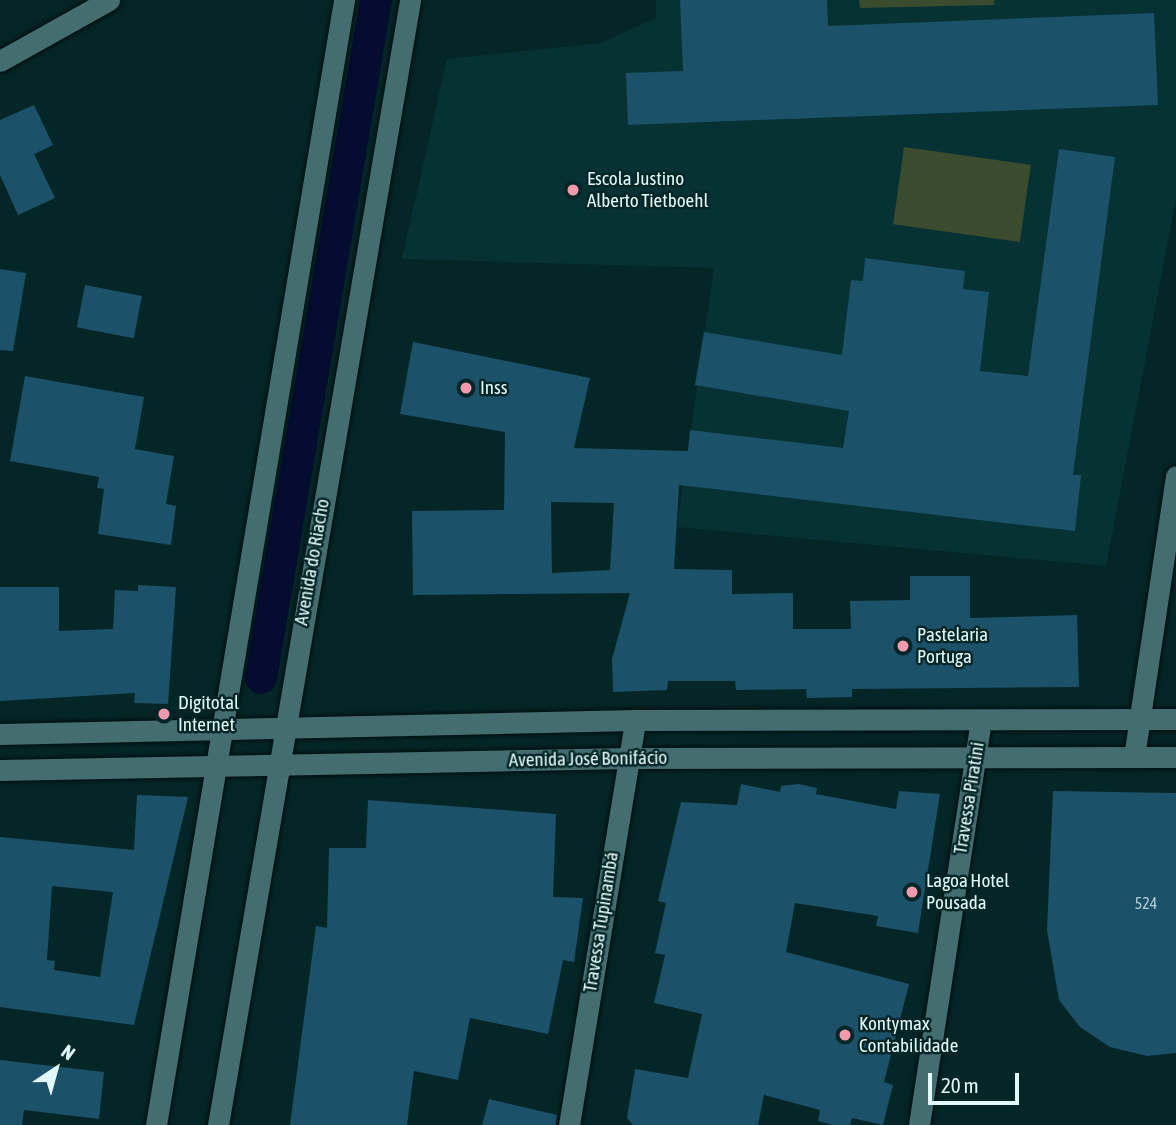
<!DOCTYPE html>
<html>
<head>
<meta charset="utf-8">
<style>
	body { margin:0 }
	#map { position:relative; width:1176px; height:1125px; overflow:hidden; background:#052627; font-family:"Asap Condensed",sans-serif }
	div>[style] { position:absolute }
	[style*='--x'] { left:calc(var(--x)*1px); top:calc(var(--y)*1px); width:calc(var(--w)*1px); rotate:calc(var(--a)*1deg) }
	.built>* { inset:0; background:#063234 }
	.green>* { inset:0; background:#3a4b2e; transform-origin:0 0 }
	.canal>* { height:32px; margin:-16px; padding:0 16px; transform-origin:16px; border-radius:16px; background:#040d2f }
	.building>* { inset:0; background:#1c516a; transform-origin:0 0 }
	.roads { filter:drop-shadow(0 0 2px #000d0e) drop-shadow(0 0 2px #000d0e) }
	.street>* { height:21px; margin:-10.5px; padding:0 10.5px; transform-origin:10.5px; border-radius:10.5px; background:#436d6f }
	.secondary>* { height:21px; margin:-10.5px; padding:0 10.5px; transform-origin:10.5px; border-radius:10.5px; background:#436d6f }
	.dots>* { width:19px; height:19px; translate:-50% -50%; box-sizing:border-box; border:4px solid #052627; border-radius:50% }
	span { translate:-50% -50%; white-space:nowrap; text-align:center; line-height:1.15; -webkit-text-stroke:5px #052627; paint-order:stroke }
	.number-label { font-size:16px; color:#b1cfd5 }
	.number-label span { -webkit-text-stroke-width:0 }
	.poi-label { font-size:19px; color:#e3f9f9 }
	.left { translate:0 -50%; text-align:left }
	.street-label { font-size:19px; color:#e3f9f9 }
	.north { position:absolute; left:21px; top:1034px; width:70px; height:70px; -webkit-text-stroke:5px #052627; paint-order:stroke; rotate:36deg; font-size:19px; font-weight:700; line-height:28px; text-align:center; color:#e3f9f9 }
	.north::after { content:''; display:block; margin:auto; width:24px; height:32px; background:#e3f9f9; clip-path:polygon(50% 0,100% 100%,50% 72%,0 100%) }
	.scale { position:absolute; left:928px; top:1073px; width:91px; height:32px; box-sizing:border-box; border:4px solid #e3f9f9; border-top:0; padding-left:9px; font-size:21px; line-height:24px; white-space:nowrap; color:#e3f9f9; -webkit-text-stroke:5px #052627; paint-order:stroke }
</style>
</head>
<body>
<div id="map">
	<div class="built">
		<div style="clip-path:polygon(656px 0,1176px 0,1176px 199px,1106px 566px,677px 527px,714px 268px,402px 259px,447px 59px,601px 43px,656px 18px)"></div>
	</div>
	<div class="green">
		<div style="clip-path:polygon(859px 0,994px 0,994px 5px,860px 8px)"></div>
		<div style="left:904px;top:147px;width:128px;height:78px;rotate:8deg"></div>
	</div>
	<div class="canal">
		<div style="--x:261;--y:678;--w:688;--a:-80.37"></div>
	</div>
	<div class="building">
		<div style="clip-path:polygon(680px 0,827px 0,828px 26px,1154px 13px,1158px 105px,628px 125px,626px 73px,683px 71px)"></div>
		<div style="clip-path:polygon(34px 105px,53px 145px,34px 154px,55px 198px,18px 215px,0 175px,0 120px)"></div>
		<div style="clip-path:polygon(evenodd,1059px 149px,1115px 157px,1073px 475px,1081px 475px,1075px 531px,679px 485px,674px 569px,732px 570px,732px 594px,793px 593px,793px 629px,851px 629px,850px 601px,910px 600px,910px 576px,970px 576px,970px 618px,1077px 615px,1079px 687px,852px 689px,852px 697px,807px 698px,806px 689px,736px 690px,735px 681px,668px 681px,667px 690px,613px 692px,612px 659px,630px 593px,413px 595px,412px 511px,504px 510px,505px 432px,400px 414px,413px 342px,590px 378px,574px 448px,688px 451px,690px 430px,843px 448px,849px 411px,695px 385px,704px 332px,842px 355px,851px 280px,863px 281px,865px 258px,965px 271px,963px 289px,989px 292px,980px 371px,1028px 376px,1059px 149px,551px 502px,614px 503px,610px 570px,552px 573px,551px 502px)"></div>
		<div style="clip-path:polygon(0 269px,26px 273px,13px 351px,0 350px)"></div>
		<div style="left:85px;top:285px;width:58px;height:43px;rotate:11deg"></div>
		<div style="clip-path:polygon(25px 376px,144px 397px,135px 449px,174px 456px,166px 504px,176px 506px,171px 545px,98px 534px,104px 489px,97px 488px,99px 477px,10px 461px)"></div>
		<div style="clip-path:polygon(138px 585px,176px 587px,168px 704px,134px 703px,135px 693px,0 701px,0 587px,59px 587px,59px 631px,113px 629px,115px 590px,138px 591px)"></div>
		<div style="clip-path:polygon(741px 784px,780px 792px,781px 786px,799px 784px,817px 788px,816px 794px,896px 809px,899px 791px,940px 794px,918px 933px,876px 926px,878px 916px,795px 903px,786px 952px,909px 984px,884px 1082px,893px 1085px,883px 1125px,852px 1118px,850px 1125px,833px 1125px,818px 1121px,820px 1110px,764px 1095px,758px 1125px,633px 1125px,627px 1118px,635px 1069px,688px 1078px,702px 1014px,654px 1003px,665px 955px,655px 953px,666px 903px,658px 901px,681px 802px,737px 805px)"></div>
		<div style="clip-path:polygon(1053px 791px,1176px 793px,1176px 1053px,1147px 1056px,1110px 1047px,1080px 1027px,1059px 1000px,1047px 930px)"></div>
		<div style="clip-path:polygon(evenodd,137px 795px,188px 797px,134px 1025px,0 1007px,0 837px,134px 850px,137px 795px,52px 886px,113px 892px,100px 977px,54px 970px,55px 961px,47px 960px,52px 886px)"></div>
		<div style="clip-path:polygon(368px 800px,556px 814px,553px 897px,583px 898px,574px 962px,563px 960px,548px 1034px,470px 1018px,458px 1080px,414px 1071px,407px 1125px,290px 1125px,316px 926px,327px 928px,329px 848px,366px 848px)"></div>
		<div style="clip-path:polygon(0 1060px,104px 1072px,99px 1119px,24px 1110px,22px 1125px,0 1125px)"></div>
		<div style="clip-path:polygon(489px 1099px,557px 1115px,556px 1125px,482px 1125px)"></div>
	</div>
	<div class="roads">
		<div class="street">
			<div style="--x:0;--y:61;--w:125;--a:-29.2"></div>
			<div style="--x:1134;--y:757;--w:284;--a:-81.5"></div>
			<div style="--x:569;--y:1125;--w:410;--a:-80.7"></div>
			<div style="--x:919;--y:1125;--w:410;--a:-81.3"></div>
		</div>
		<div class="secondary">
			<div style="--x:0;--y:734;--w:635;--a:-1.26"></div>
			<div style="--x:635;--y:720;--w:541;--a:-0.11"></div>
			<div style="--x:0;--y:770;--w:628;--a:-1.09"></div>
			<div style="--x:628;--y:758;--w:548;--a:-0.1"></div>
			<div style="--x:156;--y:1125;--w:1141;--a:-80.51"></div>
			<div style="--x:218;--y:1125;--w:1141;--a:-80.31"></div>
		</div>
	</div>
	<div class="dots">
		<div style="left:573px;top:190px;background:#f29aad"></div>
		<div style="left:466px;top:388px;background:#f29aad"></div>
		<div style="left:903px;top:646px;background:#f29aad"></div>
		<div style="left:164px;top:714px;background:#f29aad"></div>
		<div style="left:912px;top:892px;background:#f29aad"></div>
		<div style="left:845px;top:1035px;background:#f29aad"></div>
	</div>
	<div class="number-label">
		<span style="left:1146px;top:903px">524</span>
	</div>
	<div class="poi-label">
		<span class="left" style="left:587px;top:190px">Escola Justino<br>Alberto Tietboehl</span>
		<span class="left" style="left:480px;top:388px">Inss</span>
		<span class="left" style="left:917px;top:646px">Pastelaria<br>Portuga</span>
		<span class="left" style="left:178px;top:714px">Digitotal<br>Internet</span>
		<span class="left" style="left:926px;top:892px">Lagoa Hotel<br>Pousada</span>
		<span class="left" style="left:859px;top:1035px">Kontymax<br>Contabilidade</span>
	</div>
	<div class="street-label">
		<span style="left:312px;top:562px;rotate:-80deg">Avenida do Riacho</span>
		<span style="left:588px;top:759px;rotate:-1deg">Avenida José Bonifácio</span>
		<span style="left:969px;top:798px;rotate:-81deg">Travessa Piratini</span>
		<span style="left:601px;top:922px;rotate:-81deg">Travessa Tupinambá</span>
	</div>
	<div class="north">N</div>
	<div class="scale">20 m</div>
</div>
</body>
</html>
